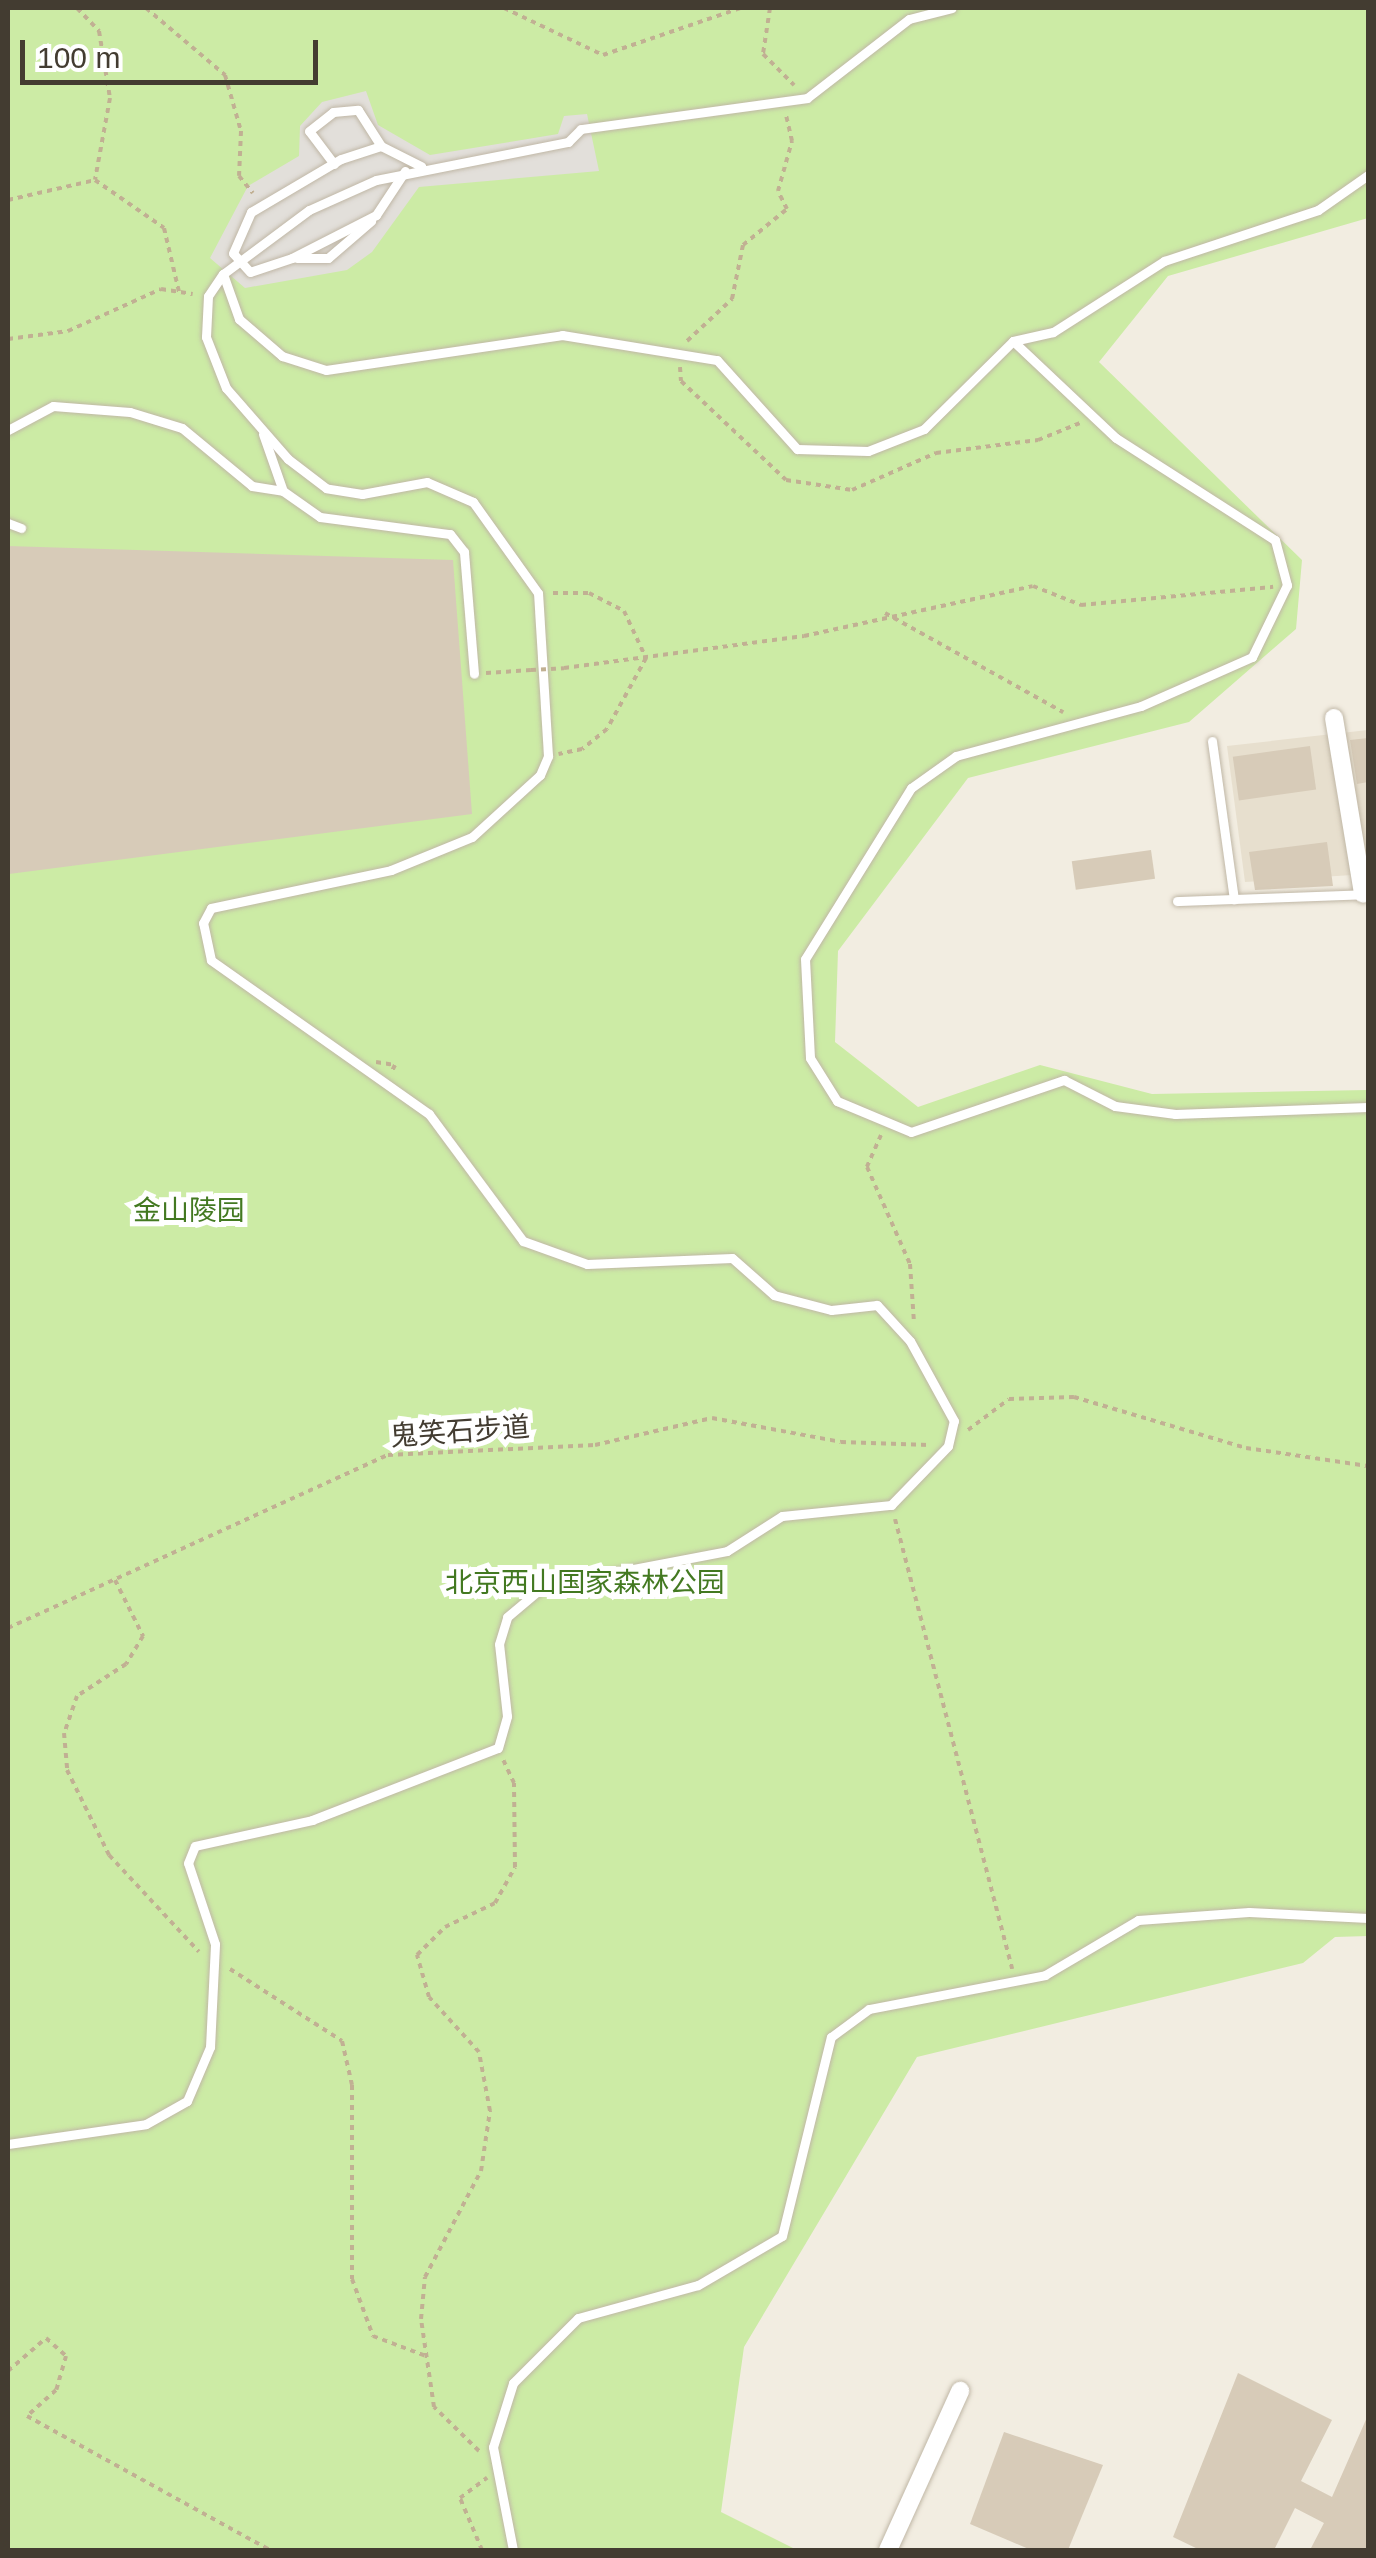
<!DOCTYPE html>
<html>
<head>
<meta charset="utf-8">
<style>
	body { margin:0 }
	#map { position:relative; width:1376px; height:2558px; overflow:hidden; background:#f2ede1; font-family:Arial,"Noto Sans SC",sans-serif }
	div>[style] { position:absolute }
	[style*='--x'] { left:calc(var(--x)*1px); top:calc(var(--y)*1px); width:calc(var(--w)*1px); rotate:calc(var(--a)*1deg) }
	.residential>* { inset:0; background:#e7dfce }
	.green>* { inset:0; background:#cceba5 }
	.parking>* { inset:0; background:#e2dfda }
	.building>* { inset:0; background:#d7cbb8; transform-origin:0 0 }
	.path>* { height:4px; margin-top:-2px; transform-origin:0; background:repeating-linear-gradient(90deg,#c1b093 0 5px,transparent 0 10px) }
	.roads { filter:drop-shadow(0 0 2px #c0b7a6) drop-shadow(0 0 2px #c0b7a6) }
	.lane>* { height:9px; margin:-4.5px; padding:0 4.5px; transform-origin:4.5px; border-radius:4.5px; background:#fff }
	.street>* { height:18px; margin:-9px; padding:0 9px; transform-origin:9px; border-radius:9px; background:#fff }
	.path-bridge>* { height:4px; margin-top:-2px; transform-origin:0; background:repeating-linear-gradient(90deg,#c1b093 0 5px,transparent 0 10px) }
	span { translate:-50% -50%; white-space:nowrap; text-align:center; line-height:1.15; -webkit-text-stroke:10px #fff; paint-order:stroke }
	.park-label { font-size:28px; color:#437921 }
	.street-label { font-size:28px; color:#433c31 }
	.frame { position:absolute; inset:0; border:10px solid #433c31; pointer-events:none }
	.scale { position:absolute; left:20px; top:40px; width:298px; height:45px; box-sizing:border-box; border:5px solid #433c31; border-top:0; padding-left:12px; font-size:30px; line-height:35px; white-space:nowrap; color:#433c31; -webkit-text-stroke:8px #fff; paint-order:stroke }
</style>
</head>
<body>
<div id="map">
	<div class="residential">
		<div style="clip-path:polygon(1368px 730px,1368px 874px,1245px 882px,1227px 746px)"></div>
	</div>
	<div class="green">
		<div style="clip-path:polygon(8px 8px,1368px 8px,1368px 218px,1168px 276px,1099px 362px,1302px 560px,1296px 629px,1189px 722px,968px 778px,838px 951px,835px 1042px,918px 1107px,1040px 1065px,1152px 1094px,1368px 1090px,1368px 1936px,1335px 1937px,1303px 1963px,917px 2057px,744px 2347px,721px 2512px,797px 2550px,8px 2550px)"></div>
	</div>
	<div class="parking">
		<div style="clip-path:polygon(366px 91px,378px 125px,430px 155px,558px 134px,564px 116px,587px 114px,599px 171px,419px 187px,372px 252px,347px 270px,245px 288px,210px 258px,248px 186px,299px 156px,300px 126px,322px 102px)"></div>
	</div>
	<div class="building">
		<div style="clip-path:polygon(8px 546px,453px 560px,472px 814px,9px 874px)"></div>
		<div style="clip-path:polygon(1368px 738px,1368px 782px,1357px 784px,1350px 740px)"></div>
		<div style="left:1310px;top:746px;width:44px;height:78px;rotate:82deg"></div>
		<div style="clip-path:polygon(1327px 842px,1333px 886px,1255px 890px,1249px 852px)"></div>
		<div style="left:1151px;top:850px;width:29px;height:80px;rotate:82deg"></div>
		<div style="clip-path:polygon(1238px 2373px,1332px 2420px,1301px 2481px,1332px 2497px,1368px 2415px,1368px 2550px,1310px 2550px,1324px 2523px,1295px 2508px,1274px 2550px,1200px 2550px,1173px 2537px)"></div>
		<div style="clip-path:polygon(1004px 2432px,1103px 2465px,1068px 2550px,1031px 2550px,970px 2524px)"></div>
	</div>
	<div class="path">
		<div style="--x:77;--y:8;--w:32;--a:46"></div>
		<div style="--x:99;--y:31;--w:68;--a:80.7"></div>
		<div style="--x:110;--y:98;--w:83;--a:100.4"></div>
		<div style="--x:146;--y:8;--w:104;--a:40.3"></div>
		<div style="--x:225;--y:75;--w:58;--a:74.1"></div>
		<div style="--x:241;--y:131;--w:45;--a:92.5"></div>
		<div style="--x:239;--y:176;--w:22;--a:51"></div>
		<div style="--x:504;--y:8;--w:110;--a:25.4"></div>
		<div style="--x:603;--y:55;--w:145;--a:-18.9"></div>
		<div style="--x:770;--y:8;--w:47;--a:98.7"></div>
		<div style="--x:763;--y:54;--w:44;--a:45"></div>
		<div style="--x:8;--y:200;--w:89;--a:-12.9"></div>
		<div style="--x:95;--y:180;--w:84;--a:34.8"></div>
		<div style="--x:164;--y:228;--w:66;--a:76.8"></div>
		<div style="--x:8;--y:339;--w:61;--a:-7.6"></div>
		<div style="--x:68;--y:331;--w:102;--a:-24.3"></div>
		<div style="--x:161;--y:289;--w:32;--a:9"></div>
		<div style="--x:687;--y:341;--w:62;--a:-43"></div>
		<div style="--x:732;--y:299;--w:55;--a:-78.5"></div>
		<div style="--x:743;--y:245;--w:57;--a:-39.3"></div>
		<div style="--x:787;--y:209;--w:20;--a:-117"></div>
		<div style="--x:778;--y:191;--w:52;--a:-74.4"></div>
		<div style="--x:792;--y:141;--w:26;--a:-103"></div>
		<div style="--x:680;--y:367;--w:14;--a:86"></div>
		<div style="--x:681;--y:381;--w:144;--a:43.3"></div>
		<div style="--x:786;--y:480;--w:67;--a:8.6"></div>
		<div style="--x:852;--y:490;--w:92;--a:-23.8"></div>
		<div style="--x:936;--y:453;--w:103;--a:-7.3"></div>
		<div style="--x:1038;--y:440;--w:45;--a:-22"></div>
		<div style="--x:553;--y:593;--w:36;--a:0"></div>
		<div style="--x:589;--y:593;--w:39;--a:27"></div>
		<div style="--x:624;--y:611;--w:52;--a:64.9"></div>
		<div style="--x:646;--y:658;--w:81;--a:118.8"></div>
		<div style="--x:607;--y:729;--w:32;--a:141"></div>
		<div style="--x:582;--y:749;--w:24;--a:168"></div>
		<div style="--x:885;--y:613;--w:204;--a:29.1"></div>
		<div style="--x:564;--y:668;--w:242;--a:-7.6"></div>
		<div style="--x:804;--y:636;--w:234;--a:-12.3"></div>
		<div style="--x:1033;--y:586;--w:52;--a:21.6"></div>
		<div style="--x:1081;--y:605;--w:193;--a:-5.4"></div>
		<div style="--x:486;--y:673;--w:45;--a:-3.8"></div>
		<div style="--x:376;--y:1062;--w:19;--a:9"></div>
		<div style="--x:395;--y:1065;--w:9;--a:117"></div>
		<div style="--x:881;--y:1135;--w:35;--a:114"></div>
		<div style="--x:867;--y:1167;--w:106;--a:66.1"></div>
		<div style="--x:910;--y:1264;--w:58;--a:86.1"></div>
		<div style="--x:968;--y:1430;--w:51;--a:-37.1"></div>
		<div style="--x:1009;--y:1399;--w:65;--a:-1.8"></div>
		<div style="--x:1074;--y:1397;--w:179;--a:16.5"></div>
		<div style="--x:1246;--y:1448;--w:123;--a:8.4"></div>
		<div style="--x:895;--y:1519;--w:465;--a:75.4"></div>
		<div style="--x:115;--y:1580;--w:63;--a:63.4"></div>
		<div style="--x:143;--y:1636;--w:33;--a:121"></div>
		<div style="--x:126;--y:1664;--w:59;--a:146.9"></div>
		<div style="--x:77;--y:1696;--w:39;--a:109"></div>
		<div style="--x:64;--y:1733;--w:37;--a:85"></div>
		<div style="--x:67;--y:1770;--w:95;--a:63.7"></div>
		<div style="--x:109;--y:1855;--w:132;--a:47.1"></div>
		<div style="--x:8;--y:1628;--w:418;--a:-24.5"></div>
		<div style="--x:388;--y:1455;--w:207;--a:-2.8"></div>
		<div style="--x:595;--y:1445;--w:120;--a:-13"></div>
		<div style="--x:712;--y:1418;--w:131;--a:10.5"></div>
		<div style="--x:841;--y:1442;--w:88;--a:2"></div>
		<div style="--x:230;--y:1969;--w:133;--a:32.7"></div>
		<div style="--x:342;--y:2041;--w:45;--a:77.2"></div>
		<div style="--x:352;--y:2085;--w:194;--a:90"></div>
		<div style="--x:352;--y:2279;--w:61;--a:69.8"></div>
		<div style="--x:373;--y:2336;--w:57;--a:20.7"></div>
		<div style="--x:8;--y:2371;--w:50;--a:-41"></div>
		<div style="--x:46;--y:2338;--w:27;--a:42"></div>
		<div style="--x:66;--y:2356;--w:35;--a:106"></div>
		<div style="--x:56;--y:2390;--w:39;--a:138"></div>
		<div style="--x:27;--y:2416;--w:277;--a:28.9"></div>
		<div style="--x:479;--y:2451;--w:63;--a:-135.6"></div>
		<div style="--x:434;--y:2407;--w:89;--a:-98.4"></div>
		<div style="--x:421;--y:2319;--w:42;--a:-84.6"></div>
		<div style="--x:425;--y:2277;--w:120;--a:-62.2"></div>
		<div style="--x:481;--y:2171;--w:61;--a:-81.5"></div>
		<div style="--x:490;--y:2111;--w:60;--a:-100.6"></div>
		<div style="--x:479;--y:2052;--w:74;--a:-132.3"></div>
		<div style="--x:429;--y:1997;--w:44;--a:-105.9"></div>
		<div style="--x:417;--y:1955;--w:40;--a:-45"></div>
		<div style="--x:445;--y:1927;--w:55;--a:-25.6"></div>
		<div style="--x:495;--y:1903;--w:41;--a:-60.9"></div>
		<div style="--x:515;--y:1867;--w:84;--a:-90.7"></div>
		<div style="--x:514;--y:1783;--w:26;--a:-115"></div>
		<div style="--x:482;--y:2550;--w:56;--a:-112.9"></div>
		<div style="--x:460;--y:2498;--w:34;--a:-37"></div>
	</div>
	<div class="roads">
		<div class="lane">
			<div style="--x:334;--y:164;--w:41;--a:-127.1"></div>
			<div style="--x:309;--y:131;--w:31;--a:-38"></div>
			<div style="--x:333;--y:112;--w:25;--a:-5"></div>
			<div style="--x:358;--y:110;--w:43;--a:57.4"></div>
			<div style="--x:405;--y:171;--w:53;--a:123.4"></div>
			<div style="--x:376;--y:215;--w:94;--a:152.9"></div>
			<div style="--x:292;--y:258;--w:44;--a:161.6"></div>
			<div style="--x:250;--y:272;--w:25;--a:-132"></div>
			<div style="--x:233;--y:253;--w:45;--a:-66.3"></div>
			<div style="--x:251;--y:212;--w:104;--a:-30.5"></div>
			<div style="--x:341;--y:159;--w:42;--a:-18"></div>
			<div style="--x:381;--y:146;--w:45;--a:26.6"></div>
			<div style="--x:297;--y:258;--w:31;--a:0"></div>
			<div style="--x:328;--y:258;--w:57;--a:-40.7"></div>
			<div style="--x:223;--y:274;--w:48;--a:70.4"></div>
			<div style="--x:239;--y:319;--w:57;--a:40.7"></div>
			<div style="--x:282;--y:356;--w:46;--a:17.7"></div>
			<div style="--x:326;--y:370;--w:239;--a:-8.4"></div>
			<div style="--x:562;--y:335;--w:157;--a:9.2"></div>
			<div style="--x:717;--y:360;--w:120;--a:48"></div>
			<div style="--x:797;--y:449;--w:71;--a:1.6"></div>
			<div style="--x:868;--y:451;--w:60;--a:-21.4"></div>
			<div style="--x:924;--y:429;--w:125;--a:-44.7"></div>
			<div style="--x:1013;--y:341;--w:141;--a:43.3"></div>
			<div style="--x:1116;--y:438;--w:189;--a:32.7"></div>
			<div style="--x:1275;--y:540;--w:47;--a:75.1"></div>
			<div style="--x:1287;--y:585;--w:80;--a:115.9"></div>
			<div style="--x:1252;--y:657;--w:121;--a:156.2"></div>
			<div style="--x:1141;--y:706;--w:192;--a:164.9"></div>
			<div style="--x:956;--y:756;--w:55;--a:144.6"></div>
			<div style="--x:911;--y:788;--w:201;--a:121.8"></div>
			<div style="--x:805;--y:959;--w:99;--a:87.1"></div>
			<div style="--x:810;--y:1058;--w:51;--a:57.9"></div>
			<div style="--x:837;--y:1101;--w:80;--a:22.7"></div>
			<div style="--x:911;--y:1132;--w:162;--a:-18.8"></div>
			<div style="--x:1064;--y:1080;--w:57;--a:27"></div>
			<div style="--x:1115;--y:1106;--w:61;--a:7.6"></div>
			<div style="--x:1175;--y:1114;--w:193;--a:-2.1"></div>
			<div style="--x:1013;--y:341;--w:41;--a:-12.7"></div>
			<div style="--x:1053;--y:332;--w:132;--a:-32.6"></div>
			<div style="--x:1164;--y:261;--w:162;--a:-18.3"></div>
			<div style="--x:1318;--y:210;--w:61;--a:-35"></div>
			<div style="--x:8;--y:430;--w:51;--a:-28.1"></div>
			<div style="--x:53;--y:406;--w:77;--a:4.5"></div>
			<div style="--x:130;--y:412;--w:54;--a:17.1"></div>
			<div style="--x:182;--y:428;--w:91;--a:39.6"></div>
			<div style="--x:252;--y:486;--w:31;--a:9"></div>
			<div style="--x:263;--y:434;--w:60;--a:70.7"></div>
			<div style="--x:283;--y:491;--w:45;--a:35.1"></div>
			<div style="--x:320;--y:517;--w:131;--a:7.5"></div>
			<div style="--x:450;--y:534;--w:23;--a:52"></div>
			<div style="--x:464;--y:552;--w:122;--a:85.3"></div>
			<div style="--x:8;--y:523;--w:14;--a:21"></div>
			<div style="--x:1212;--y:741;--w:160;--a:82.1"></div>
			<div style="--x:1177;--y:901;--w:189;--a:-2.1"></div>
			<div style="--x:8;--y:2144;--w:139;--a:-8.2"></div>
			<div style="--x:146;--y:2124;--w:47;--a:-29.3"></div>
			<div style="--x:187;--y:2101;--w:59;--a:-66.9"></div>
			<div style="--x:210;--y:2047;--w:103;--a:-87.2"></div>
			<div style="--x:215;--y:1944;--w:85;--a:-108.4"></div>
			<div style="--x:188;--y:1863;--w:18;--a:-68"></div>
			<div style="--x:195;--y:1846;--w:120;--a:-12.5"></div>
			<div style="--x:312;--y:1820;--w:199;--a:-21.2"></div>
			<div style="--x:498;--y:1748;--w:33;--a:-74"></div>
			<div style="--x:507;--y:1716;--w:72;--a:-96.3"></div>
			<div style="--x:499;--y:1644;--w:28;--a:-73"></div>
			<div style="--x:507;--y:1617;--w:48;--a:-40"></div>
			<div style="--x:544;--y:1586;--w:186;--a:-10.8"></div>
			<div style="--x:727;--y:1551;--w:65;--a:-32.5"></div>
			<div style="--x:782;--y:1516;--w:110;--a:-5.8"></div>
			<div style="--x:891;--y:1505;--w:82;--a:-46"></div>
			<div style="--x:948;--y:1446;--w:26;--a:-77"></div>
			<div style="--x:954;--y:1421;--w:91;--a:-118.8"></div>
			<div style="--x:910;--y:1341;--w:49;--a:-132.5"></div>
			<div style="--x:877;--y:1305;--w:46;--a:173.8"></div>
			<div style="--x:831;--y:1310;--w:59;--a:-165.3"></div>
			<div style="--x:774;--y:1295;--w:56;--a:-138.6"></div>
			<div style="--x:732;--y:1258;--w:145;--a:177.6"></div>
			<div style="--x:587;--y:1264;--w:68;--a:-160.2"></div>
			<div style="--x:523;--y:1241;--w:158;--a:-126.5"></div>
			<div style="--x:429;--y:1114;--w:267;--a:-144.8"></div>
			<div style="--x:211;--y:960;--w:38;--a:-102"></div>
			<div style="--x:203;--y:923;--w:17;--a:-62"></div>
			<div style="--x:211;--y:908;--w:184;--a:-11.9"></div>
			<div style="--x:391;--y:870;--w:87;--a:-22.2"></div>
			<div style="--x:472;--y:837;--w:92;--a:-42.4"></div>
			<div style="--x:540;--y:775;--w:21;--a:-67"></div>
			<div style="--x:548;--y:756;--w:163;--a:-93.5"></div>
			<div style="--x:538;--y:593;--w:112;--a:-125.5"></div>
			<div style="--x:473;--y:502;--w:50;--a:-156.5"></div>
			<div style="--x:427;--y:482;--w:66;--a:169.5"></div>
			<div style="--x:362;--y:494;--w:36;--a:-171"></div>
			<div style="--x:326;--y:488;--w:48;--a:-142.7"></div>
			<div style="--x:288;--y:459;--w:94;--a:-131.1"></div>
			<div style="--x:226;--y:388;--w:55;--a:-111.4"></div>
			<div style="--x:206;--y:337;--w:41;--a:-87.2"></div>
			<div style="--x:208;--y:296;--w:27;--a:-56"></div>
			<div style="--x:223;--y:274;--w:107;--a:-36.7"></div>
			<div style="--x:309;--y:210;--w:73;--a:-24.1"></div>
			<div style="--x:376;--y:180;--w:196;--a:-11.2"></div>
			<div style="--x:568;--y:142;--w:18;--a:-45"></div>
			<div style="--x:581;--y:129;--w:228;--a:-7.8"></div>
			<div style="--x:807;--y:98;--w:129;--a:-37.8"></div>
			<div style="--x:909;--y:19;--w:44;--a:-14.3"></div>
			<div style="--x:513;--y:2550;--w:105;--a:-101"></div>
			<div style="--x:493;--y:2447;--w:67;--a:-72.6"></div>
			<div style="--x:513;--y:2383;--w:92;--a:-45"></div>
			<div style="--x:578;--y:2318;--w:124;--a:-15.4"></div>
			<div style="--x:698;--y:2285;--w:97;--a:-30.3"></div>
			<div style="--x:782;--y:2236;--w:205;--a:-76.2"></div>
			<div style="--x:831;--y:2037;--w:47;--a:-36.4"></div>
			<div style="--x:869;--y:2009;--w:179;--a:-10.9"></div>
			<div style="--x:1045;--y:1975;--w:108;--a:-30.6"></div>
			<div style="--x:1138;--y:1920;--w:111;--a:-4.1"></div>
			<div style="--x:1249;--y:1912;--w:119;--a:2.9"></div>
		</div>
		<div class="street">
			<div style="--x:1334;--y:718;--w:178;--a:80.6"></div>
			<div style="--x:888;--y:2550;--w:175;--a:-65.6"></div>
		</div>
	</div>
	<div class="path-bridge">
		<div style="--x:531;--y:670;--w:33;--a:-3"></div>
	</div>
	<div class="park-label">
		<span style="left:189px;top:1211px">金山陵园</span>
		<span style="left:585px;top:1583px">北京西山国家森林公园</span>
	</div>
	<div class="street-label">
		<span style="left:460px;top:1432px;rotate:-4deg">鬼笑石步道</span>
	</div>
	<div class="frame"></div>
	<div class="scale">100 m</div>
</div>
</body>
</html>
